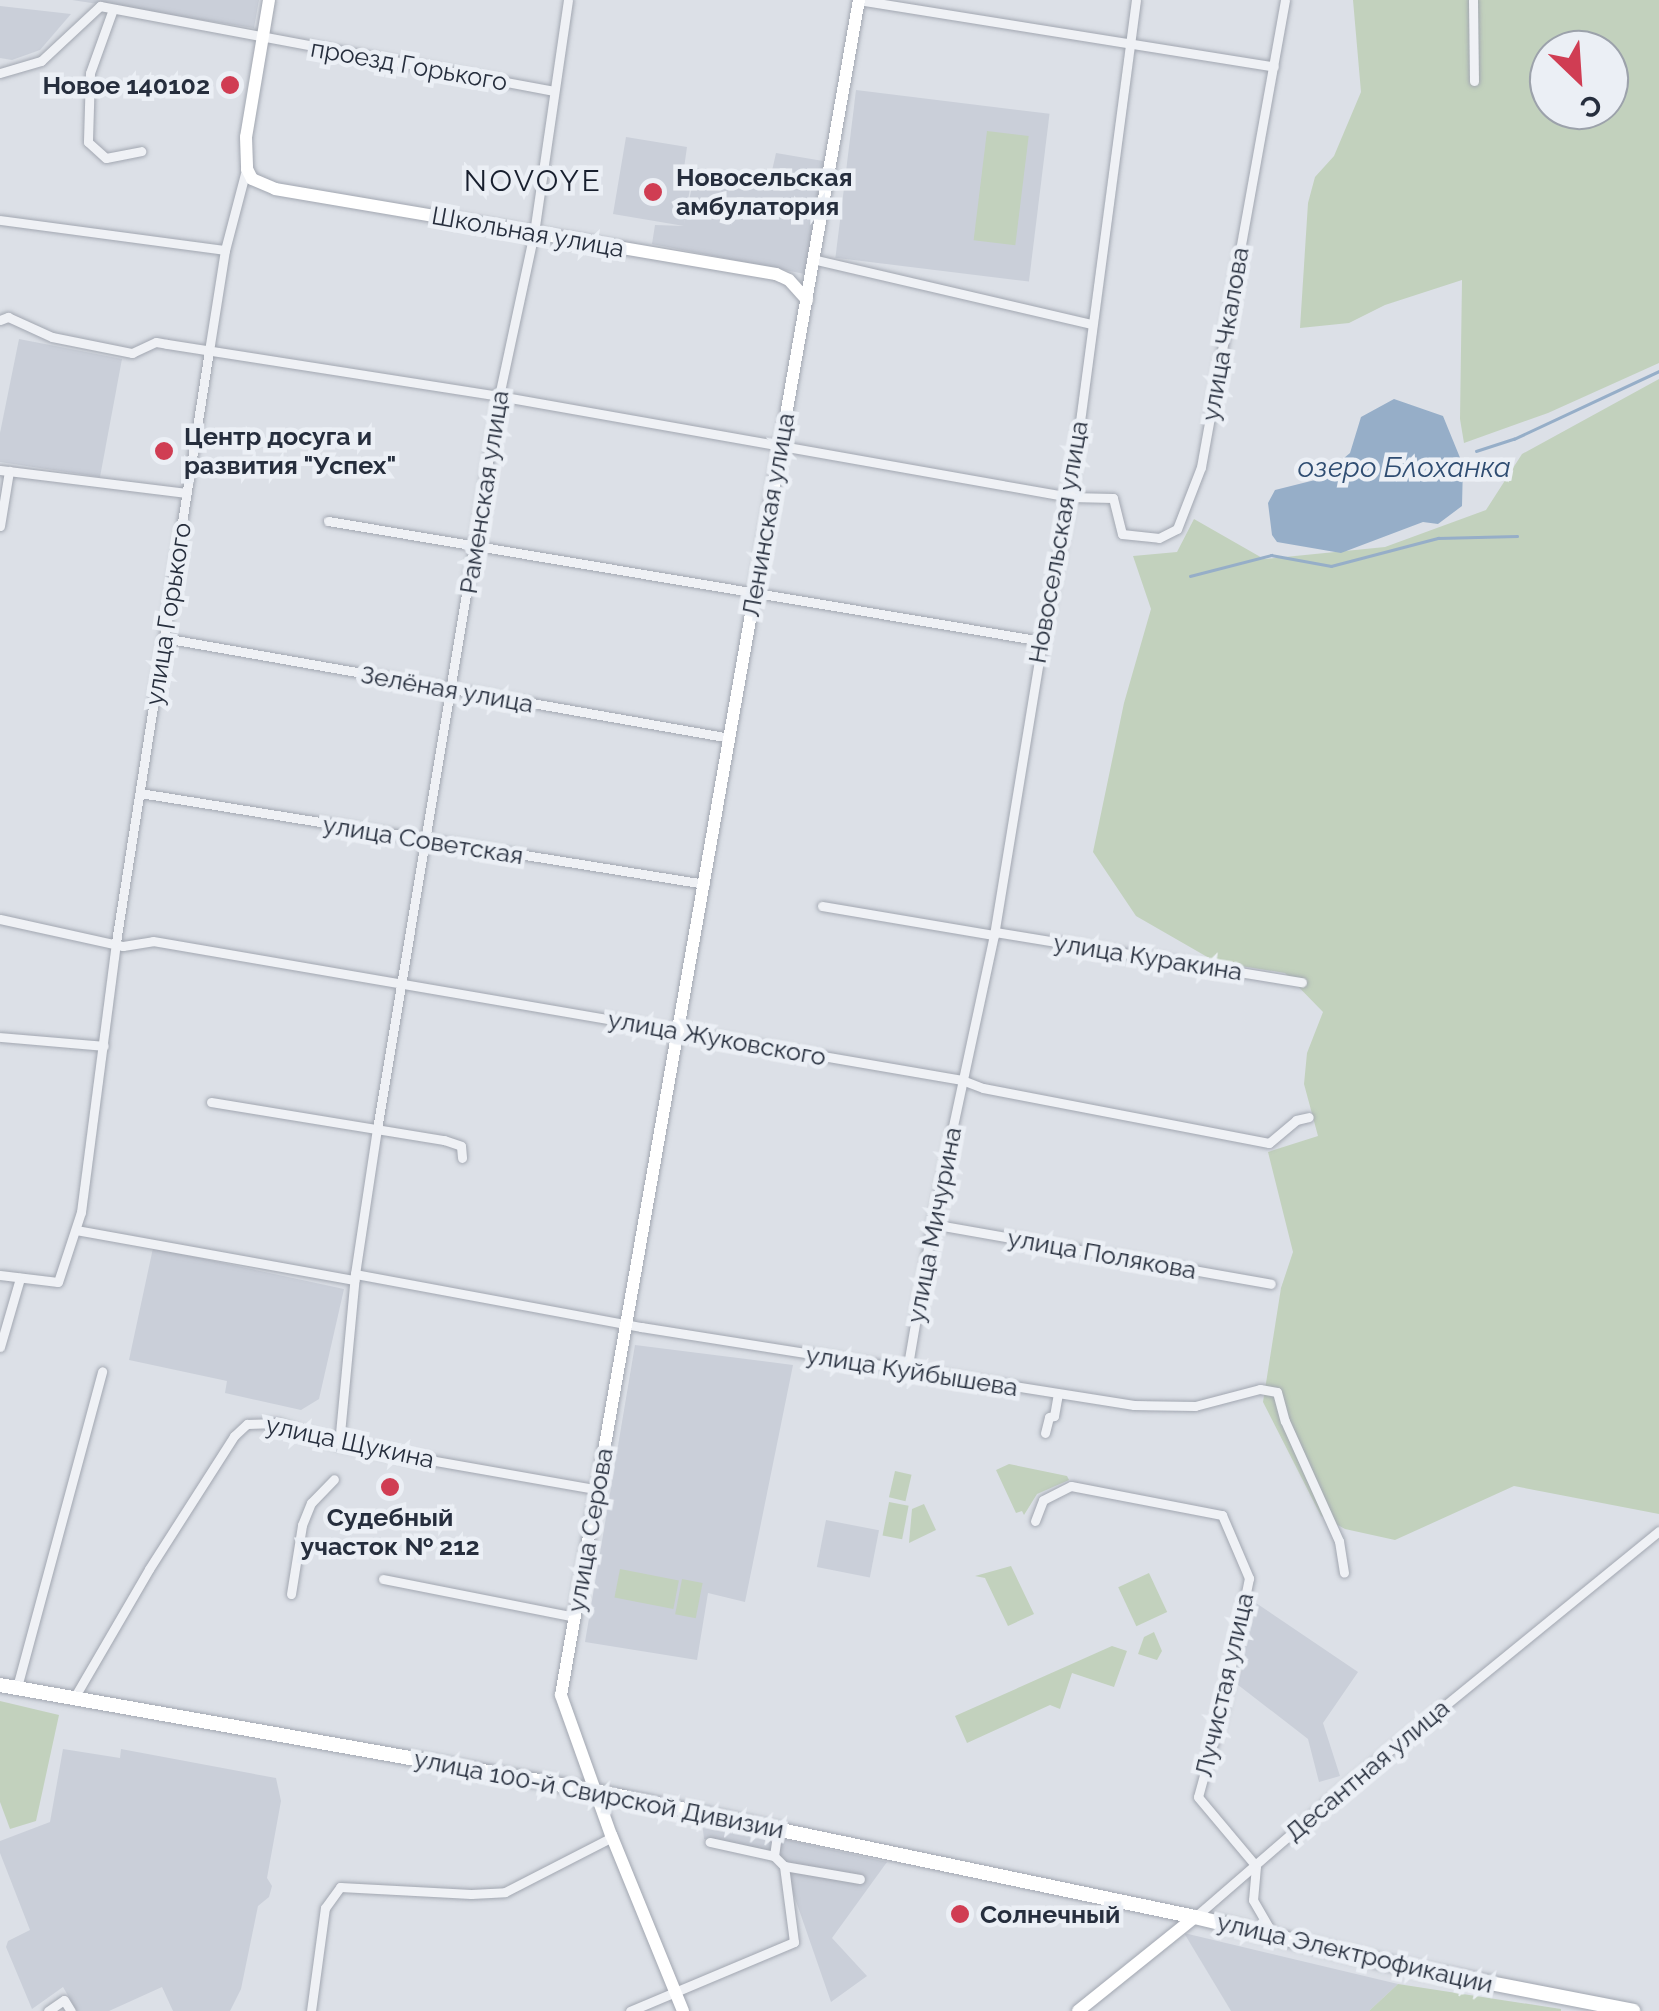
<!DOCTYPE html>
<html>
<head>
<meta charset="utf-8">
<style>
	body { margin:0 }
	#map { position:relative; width:1659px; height:2011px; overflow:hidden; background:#dce0e7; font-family:Raleway,sans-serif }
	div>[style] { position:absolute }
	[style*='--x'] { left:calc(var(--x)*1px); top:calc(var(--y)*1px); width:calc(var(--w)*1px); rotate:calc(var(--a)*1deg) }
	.built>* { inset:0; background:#cacfd9; transform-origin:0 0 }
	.green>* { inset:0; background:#c2d1bd; transform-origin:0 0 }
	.water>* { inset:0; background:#96aec8 }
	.stream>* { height:2.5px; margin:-1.25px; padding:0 1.25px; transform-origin:1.25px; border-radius:1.25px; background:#96aec8 }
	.roads { filter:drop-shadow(0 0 2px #a2a7b1) drop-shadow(0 0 2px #a2a7b1) }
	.street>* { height:9px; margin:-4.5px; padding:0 4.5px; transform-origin:4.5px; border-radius:4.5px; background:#eff1f5 }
	.secondary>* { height:12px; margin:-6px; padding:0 6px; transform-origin:6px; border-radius:6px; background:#fff }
	.primary>* { height:14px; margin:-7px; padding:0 7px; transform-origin:7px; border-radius:7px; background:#fff }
	.dots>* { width:28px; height:28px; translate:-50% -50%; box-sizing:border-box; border:5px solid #ebeff5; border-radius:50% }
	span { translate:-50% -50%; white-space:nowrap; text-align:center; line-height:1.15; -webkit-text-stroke:9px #ebeff5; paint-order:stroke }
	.street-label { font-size:25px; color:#262e3d }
	.poi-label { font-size:25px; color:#262e3d; font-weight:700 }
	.right { translate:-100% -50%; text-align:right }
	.left { translate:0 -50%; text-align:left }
	.water-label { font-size:28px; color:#2f4d72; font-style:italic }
	.quarter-label { font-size:30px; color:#181f2e; letter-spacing:2.5px }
	.north { position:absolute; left:1529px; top:30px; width:100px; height:100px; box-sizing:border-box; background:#ebeff5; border:2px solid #9ca2ab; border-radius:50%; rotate:155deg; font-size:28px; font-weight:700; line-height:40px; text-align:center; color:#262e3d }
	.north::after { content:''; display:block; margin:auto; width:35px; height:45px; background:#d03d53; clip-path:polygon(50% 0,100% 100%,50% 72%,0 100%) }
</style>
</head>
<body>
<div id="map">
	<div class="built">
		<div style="clip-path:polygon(72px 0,259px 0,254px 28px)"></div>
		<div style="clip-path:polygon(0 6px,71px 14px,40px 50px,12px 60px,0 58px)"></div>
		<div style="left:856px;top:90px;width:195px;height:169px;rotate:7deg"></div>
		<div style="clip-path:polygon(626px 137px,687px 147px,684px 168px,693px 170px,684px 224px,696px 168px,769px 184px,776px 153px,829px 162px,805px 274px,652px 244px,655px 225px,684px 226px,613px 214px)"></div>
		<div style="clip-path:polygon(19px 339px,122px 359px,100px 477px,0 462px,0 433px)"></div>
		<div style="clip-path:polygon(153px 1248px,344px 1289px,319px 1399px,301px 1410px,225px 1393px,227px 1381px,129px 1360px)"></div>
		<div style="clip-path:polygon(635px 1345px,793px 1365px,745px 1602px,708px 1593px,697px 1660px,585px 1642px)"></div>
		<div style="left:826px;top:1520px;width:54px;height:48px;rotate:11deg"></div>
		<div style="clip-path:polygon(1250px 1599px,1358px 1672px,1323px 1723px,1340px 1776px,1319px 1782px,1308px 1739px,1233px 1681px)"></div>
		<div style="clip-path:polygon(63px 1749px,120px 1758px,121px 1749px,276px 1778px,281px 1801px,267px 1878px,272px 1886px,269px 1897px,258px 1906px,241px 1989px,230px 2011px,173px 2011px,162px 1987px,109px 2011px,77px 2011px,63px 1987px,32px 2009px,6px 1947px,8px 1941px,30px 1930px,0 1853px,0 1841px,50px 1822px)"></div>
		<div style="clip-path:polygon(702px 1821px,887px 1862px,832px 1938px,867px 1976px,831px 2002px,780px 1855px,704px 1839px)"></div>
		<div style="clip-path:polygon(1184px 1933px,1398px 1984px,1369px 2011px,1231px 2011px)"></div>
	</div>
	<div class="green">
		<div style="clip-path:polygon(evenodd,1353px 0,1659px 0,1659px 363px,1548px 413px,1464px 443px,1460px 419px,1462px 280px,1385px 305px,1349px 323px,1300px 328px,1308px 203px,1315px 177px,1334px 156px,1361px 92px,1353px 0,1549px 50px,1609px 50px,1609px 110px,1549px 110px,1549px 50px)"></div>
		<div style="left:987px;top:131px;width:42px;height:110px;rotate:7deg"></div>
		<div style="clip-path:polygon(1659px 379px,1659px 1514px,1514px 1486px,1395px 1540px,1345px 1529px,1321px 1516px,1263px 1402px,1281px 1288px,1293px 1252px,1268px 1152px,1318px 1136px,1304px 1084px,1307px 1053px,1323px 1012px,1285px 973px,1216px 962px,1136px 916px,1093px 852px,1124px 703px,1151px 609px,1133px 556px,1177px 552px,1194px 519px,1264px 559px,1385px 547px,1486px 510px,1522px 454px)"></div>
		<div style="clip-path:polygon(1009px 1464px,1067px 1476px,1069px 1480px,1037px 1494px,1024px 1515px,1022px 1511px,1016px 1513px,996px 1470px)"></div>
		<div style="left:895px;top:1471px;width:17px;height:27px;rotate:13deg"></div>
		<div style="left:889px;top:1502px;width:20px;height:34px;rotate:11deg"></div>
		<div style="clip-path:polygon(924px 1504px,936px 1530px,909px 1543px,912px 1509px)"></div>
		<div style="clip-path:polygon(1011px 1566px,1034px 1614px,1008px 1626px,985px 1578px,975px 1576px)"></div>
		<div style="left:620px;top:1569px;width:60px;height:29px;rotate:11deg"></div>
		<div style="left:1149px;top:1573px;width:43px;height:34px;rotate:65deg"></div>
		<div style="left:682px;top:1579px;width:21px;height:36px;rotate:11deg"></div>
		<div style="clip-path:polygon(1154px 1632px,1162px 1651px,1157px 1660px,1138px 1654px,1144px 1637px)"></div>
		<div style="clip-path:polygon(1112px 1646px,1127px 1651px,1114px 1687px,1072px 1673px,1060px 1709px,1050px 1705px,967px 1743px,955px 1716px)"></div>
		<div style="clip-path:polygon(0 1701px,59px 1715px,36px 1821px,10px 1829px,0 1802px)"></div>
		<div style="clip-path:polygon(1398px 1984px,1561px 2009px,1561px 2011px,1369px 2011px)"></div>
	</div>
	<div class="water">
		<div style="clip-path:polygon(1394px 399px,1443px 416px,1463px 465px,1462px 506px,1438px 524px,1423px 522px,1341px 553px,1277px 542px,1272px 535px,1268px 503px,1275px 490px,1319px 479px,1350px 453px,1361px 417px)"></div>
	</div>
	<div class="stream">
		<div style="--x:1476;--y:451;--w:40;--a:-18"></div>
		<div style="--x:1514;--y:439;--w:160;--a:-25.1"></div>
		<div style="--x:1190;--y:576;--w:84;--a:-14.5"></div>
		<div style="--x:1271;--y:555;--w:61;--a:10.4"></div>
		<div style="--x:1331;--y:566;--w:111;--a:-14.7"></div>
		<div style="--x:1438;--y:538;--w:79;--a:-1.5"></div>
	</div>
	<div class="roads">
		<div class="street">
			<div style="--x:858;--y:0;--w:421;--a:9.1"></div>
			<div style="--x:1473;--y:0;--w:81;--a:89.3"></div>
			<div style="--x:113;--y:9;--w:68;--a:109.8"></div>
			<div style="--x:90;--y:73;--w:69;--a:91.7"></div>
			<div style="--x:88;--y:142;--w:24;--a:42"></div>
			<div style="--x:106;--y:158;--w:36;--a:-11"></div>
			<div style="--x:0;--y:73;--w:43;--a:-16.3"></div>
			<div style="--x:41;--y:61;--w:81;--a:-43"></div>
			<div style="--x:100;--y:6;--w:462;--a:10.6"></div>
			<div style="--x:0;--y:220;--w:227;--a:7.6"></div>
			<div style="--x:816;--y:260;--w:282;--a:13.1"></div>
			<div style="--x:0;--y:320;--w:9;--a:-21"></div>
			<div style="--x:8;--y:317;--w:48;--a:24.4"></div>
			<div style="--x:52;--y:337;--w:82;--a:11.3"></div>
			<div style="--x:132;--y:353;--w:26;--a:-25"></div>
			<div style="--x:156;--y:342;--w:11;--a:10"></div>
			<div style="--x:167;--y:344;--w:336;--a:8.9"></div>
			<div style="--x:499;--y:396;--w:580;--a:10.03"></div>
			<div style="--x:1070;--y:497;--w:43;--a:1.3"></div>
			<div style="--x:1113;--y:498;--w:37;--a:76"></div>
			<div style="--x:1122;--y:534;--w:37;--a:6"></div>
			<div style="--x:1159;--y:538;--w:20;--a:-27"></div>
			<div style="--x:1177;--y:529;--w:66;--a:-68.8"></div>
			<div style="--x:1201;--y:467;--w:474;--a:-79.8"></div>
			<div style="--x:0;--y:470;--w:188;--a:7"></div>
			<div style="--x:328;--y:521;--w:724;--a:9.54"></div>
			<div style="--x:0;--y:526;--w:56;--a:-80.7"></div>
			<div style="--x:164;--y:638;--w:575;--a:10.02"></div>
			<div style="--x:140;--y:793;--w:572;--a:9.15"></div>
			<div style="--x:822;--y:906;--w:174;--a:9.6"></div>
			<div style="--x:0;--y:919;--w:126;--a:12.4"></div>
			<div style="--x:123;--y:946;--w:30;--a:-9"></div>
			<div style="--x:153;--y:941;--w:821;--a:9.75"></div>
			<div style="--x:962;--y:1080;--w:22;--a:21"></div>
			<div style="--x:983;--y:1088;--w:291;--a:10.9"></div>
			<div style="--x:1269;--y:1143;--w:35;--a:-40"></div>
			<div style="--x:1296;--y:1120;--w:13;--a:-13"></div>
			<div style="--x:995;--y:932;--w:311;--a:9.3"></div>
			<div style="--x:0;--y:1037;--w:104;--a:4.9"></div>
			<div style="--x:211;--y:1102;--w:236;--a:9.3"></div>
			<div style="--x:444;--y:1140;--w:18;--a:19"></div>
			<div style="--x:461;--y:1146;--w:12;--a:85"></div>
			<div style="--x:932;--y:1224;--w:344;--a:10"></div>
			<div style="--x:76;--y:1230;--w:283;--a:10.2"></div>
			<div style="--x:355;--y:1274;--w:291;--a:10.5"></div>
			<div style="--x:641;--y:1327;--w:499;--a:9"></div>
			<div style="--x:1134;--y:1405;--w:61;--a:0.9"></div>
			<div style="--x:1195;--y:1406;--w:67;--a:-14.7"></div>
			<div style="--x:1260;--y:1389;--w:17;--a:10"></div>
			<div style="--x:1277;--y:1392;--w:30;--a:75"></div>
			<div style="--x:1285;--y:1421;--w:132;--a:65.8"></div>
			<div style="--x:1339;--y:1541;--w:32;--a:81"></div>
			<div style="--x:0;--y:1275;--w:58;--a:6.9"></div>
			<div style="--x:58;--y:1282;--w:74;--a:-71.8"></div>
			<div style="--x:81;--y:1212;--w:272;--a:-82.6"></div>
			<div style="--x:116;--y:942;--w:598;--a:-81.06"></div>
			<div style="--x:209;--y:351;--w:102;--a:-81"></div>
			<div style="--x:225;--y:250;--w:83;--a:-75.3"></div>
			<div style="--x:0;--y:1347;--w:72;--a:-73.8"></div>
			<div style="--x:903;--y:1369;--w:12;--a:-59"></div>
			<div style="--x:909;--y:1359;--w:137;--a:-80.3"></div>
			<div style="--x:932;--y:1224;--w:296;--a:-77.9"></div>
			<div style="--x:994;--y:935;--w:298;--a:-80.7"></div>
			<div style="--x:1042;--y:641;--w:147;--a:-79"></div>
			<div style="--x:1070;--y:497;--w:501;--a:-82.44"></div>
			<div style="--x:1045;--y:1433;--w:16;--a:-76"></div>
			<div style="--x:1049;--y:1417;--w:5;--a:-11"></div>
			<div style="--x:1054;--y:1416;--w:23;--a:-80"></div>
			<div style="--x:339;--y:1444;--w:171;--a:-84.6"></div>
			<div style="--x:355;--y:1274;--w:147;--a:-81.4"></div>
			<div style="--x:377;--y:1129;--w:743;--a:-80.55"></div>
			<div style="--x:499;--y:396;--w:167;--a:-77.9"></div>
			<div style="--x:534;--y:233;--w:235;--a:-81.7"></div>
			<div style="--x:1035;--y:1521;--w:22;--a:-69"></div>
			<div style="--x:1043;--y:1500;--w:31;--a:-27"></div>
			<div style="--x:1071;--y:1486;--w:154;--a:10.9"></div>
			<div style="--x:1222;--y:1515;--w:69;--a:66.8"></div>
			<div style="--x:1249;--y:1578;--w:131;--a:101.5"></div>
			<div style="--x:1223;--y:1706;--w:94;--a:105.4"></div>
			<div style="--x:1198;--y:1797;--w:90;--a:50"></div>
			<div style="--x:1256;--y:1866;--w:34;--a:95"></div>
			<div style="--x:1253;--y:1900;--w:39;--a:60"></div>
			<div style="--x:383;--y:1579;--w:196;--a:11.2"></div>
			<div style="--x:291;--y:1594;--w:70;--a:-80.9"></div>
			<div style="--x:302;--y:1525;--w:24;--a:-68"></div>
			<div style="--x:311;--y:1503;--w:33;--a:-46"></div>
			<div style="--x:17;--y:1687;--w:327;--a:-74.9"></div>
			<div style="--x:74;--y:1698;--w:149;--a:-59.8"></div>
			<div style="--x:149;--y:1569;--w:158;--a:-57.4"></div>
			<div style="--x:234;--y:1436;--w:18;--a:-43"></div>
			<div style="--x:247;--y:1424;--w:30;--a:-2"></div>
			<div style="--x:277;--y:1423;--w:65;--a:18.7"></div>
			<div style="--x:339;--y:1444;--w:260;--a:10"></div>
			<div style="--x:774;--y:1856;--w:27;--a:-82"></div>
			<div style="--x:784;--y:1866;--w:77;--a:9.7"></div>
			<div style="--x:1195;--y:1917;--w:198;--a:-40.9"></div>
			<div style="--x:1345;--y:1787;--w:405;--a:-39.2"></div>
			<div style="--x:48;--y:2011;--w:19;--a:-35"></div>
			<div style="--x:64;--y:2000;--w:13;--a:58"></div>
			<div style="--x:311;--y:2011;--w:104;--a:-82.3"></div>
			<div style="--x:325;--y:1908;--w:26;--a:-54"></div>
			<div style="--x:340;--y:1887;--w:131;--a:3.1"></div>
			<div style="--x:471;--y:1894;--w:34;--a:-3"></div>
			<div style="--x:505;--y:1892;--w:120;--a:-27.2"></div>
			<div style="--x:630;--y:2011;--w:178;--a:-22.8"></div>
			<div style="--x:794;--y:1942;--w:77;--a:-97.5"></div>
			<div style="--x:784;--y:1866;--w:14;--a:-135"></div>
			<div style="--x:774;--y:1856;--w:66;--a:-167.7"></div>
		</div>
		<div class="secondary">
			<div style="--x:269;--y:0;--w:139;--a:99.5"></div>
			<div style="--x:246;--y:137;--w:32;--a:88"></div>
			<div style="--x:247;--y:169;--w:11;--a:63"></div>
			<div style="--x:252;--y:179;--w:25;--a:23"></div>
			<div style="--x:275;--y:189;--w:508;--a:9.63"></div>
			<div style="--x:776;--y:274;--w:14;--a:25"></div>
			<div style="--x:789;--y:280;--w:27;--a:48"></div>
			<div style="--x:683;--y:2011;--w:190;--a:-112.2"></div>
			<div style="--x:611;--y:1835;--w:149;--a:-109.7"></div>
			<div style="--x:561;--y:1695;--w:1721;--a:-80.03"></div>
			<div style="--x:1078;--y:2011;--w:150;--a:-38.8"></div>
		</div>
		<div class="primary">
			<div style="--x:0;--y:1685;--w:604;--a:10.1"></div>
			<div style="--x:595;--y:1791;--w:613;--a:11.86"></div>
			<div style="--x:1195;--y:1917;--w:192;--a:13.5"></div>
			<div style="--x:1382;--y:1962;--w:256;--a:11"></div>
		</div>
	</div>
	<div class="dots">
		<div style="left:230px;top:85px;background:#d03d53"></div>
		<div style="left:653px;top:192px;background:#d03d53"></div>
		<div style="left:164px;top:451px;background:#d03d53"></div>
		<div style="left:390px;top:1487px;background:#d03d53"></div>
		<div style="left:960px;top:1914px;background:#d03d53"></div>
	</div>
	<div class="street-label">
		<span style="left:409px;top:65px;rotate:10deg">проезд Горького</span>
		<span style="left:528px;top:232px;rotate:10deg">Школьная улица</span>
		<span style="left:1225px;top:334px;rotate:-80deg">улица Чкалова</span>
		<span style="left:484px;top:492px;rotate:-81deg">Раменская улица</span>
		<span style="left:768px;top:515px;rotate:-80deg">Ленинская улица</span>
		<span style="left:1058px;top:542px;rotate:-80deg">Новосельская улица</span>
		<span style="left:168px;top:614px;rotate:-81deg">улица Горького</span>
		<span style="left:447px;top:689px;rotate:10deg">Зелёная улица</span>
		<span style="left:423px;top:840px;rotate:9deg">улица Советская</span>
		<span style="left:1148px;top:957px;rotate:9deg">улица Куракина</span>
		<span style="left:717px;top:1038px;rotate:10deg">улица Жуковского</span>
		<span style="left:934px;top:1225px;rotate:-79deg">улица Мичурина</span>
		<span style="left:1102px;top:1254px;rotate:10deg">улица Полякова</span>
		<span style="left:912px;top:1371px;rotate:9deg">улица Куйбышева</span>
		<span style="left:350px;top:1442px;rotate:12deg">улица Щукина</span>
		<span style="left:590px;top:1530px;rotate:-80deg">улица Серова</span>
		<span style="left:1224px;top:1685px;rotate:-77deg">Лучистая улица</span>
		<span style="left:1367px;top:1770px;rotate:-40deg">Десантная улица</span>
		<span style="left:599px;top:1794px;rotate:11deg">улица 100-й Свирской Дивизии</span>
		<span style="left:1355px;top:1953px;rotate:13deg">улица Электрофикации</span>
	</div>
	<div class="poi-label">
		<span class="right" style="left:210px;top:85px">Новое 140102</span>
		<span class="left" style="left:676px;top:192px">Новосельская<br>амбулатория</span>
		<span class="left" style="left:184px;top:451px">Центр досуга и<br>развития "Успех"</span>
		<span style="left:390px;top:1532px">Судебный<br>участок № 212</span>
		<span class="left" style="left:980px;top:1914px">Солнечный</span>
	</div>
	<div class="water-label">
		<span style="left:1404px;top:468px">озеро Блоханка</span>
	</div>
	<div class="quarter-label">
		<span style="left:533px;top:181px">NOVOYE</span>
	</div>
	<div class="north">С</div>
</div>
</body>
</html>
